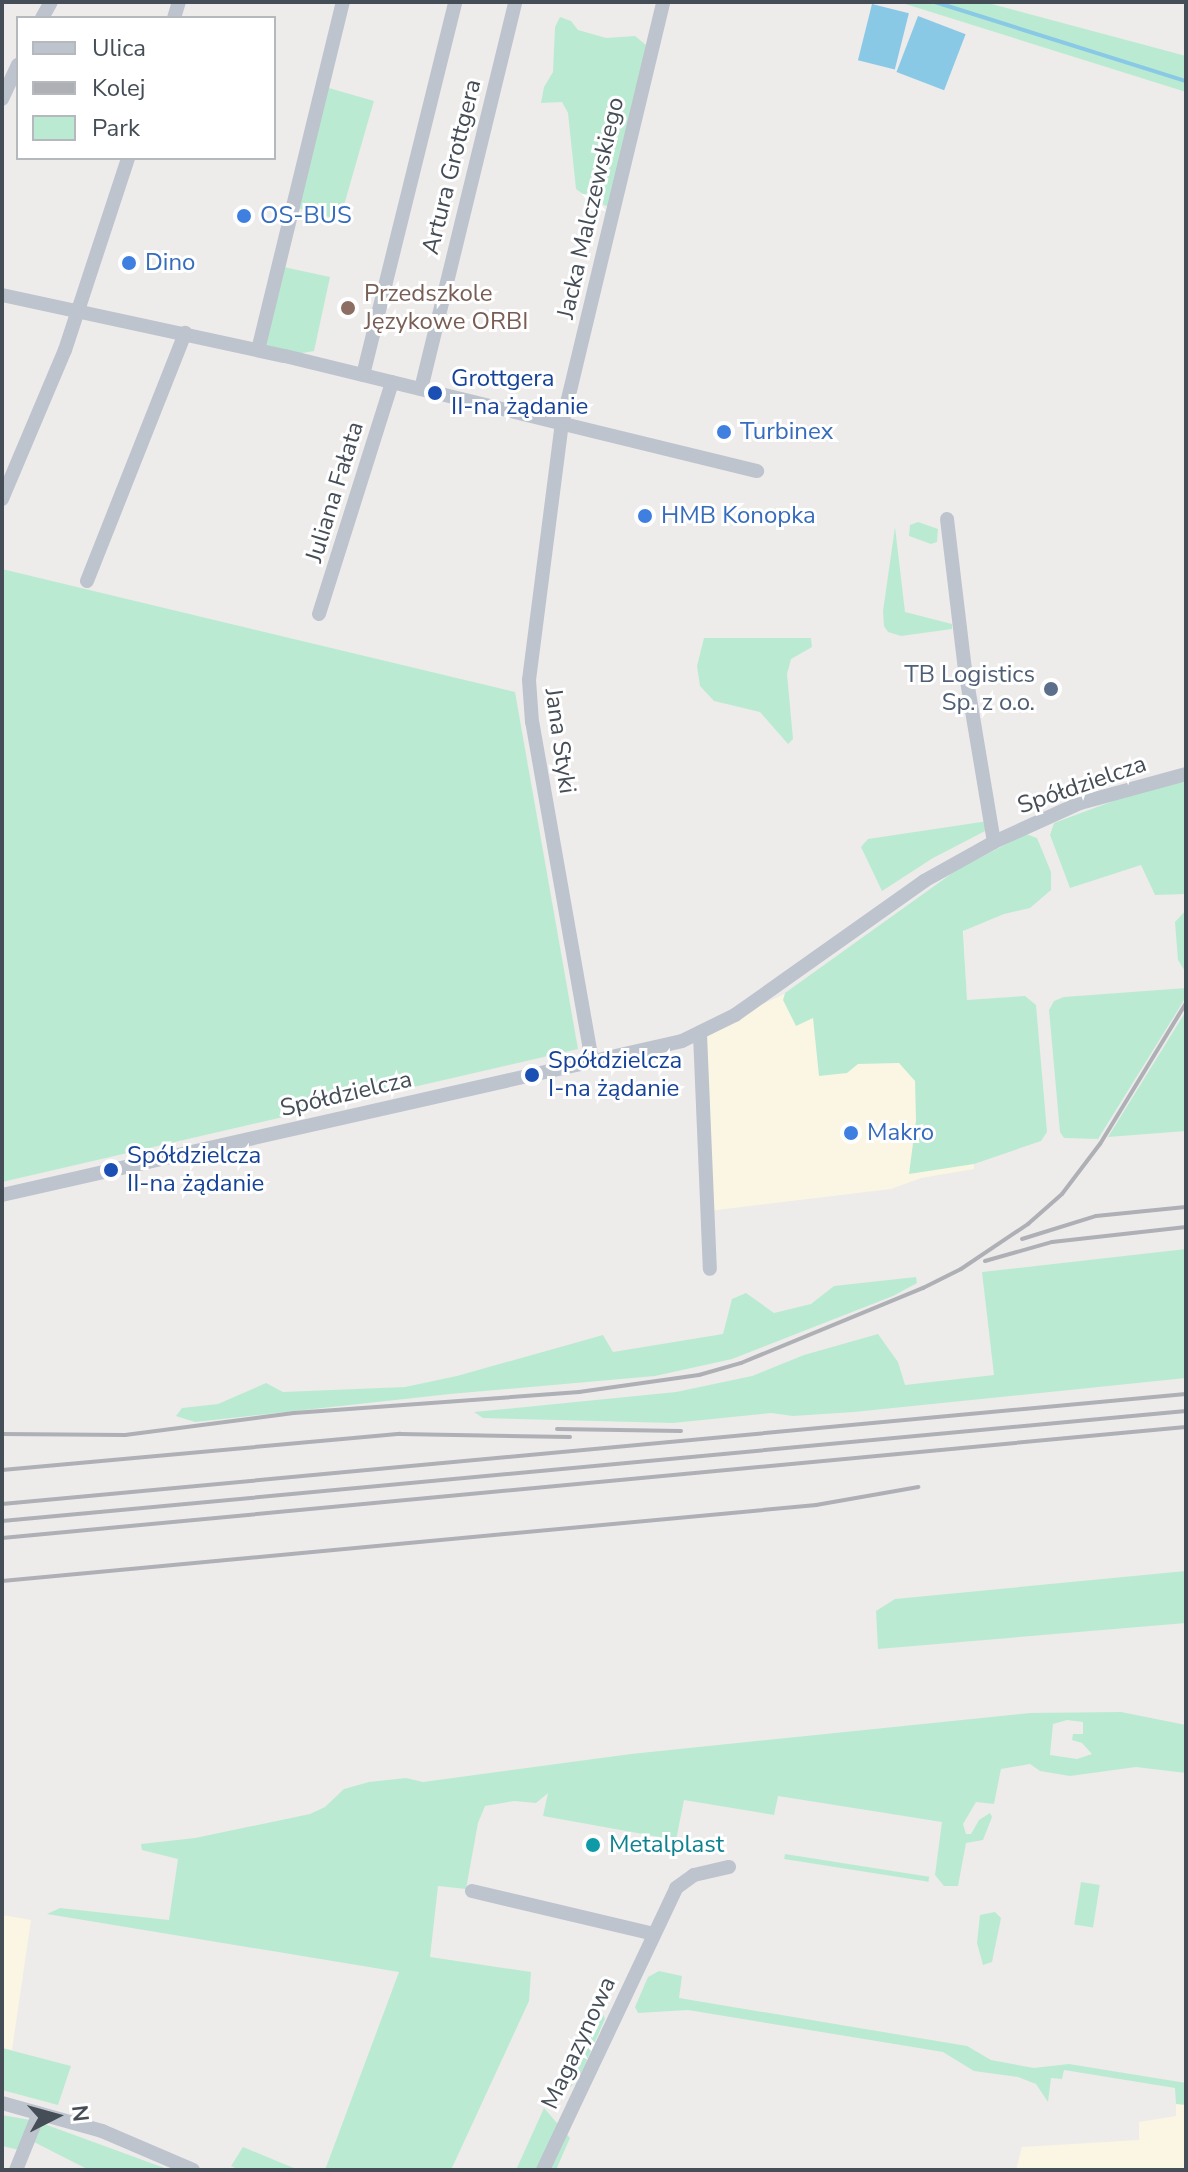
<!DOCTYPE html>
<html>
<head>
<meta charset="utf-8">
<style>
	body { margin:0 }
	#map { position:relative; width:1188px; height:2172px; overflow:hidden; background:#eeebeb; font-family:"Nunito Sans",sans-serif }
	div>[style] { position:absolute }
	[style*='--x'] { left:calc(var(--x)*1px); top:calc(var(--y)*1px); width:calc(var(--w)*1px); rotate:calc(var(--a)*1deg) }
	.commercial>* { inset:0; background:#faf6e3 }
	.green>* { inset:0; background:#baebd2; transform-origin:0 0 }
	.water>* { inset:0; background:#89c9e6; transform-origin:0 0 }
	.stream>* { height:4px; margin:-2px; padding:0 2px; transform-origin:2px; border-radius:2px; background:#89c9e6 }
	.minor>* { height:14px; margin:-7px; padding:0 7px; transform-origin:7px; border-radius:7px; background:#bdc4cd }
	.rail>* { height:4px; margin:-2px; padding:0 2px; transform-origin:2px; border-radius:2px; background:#aeb0b5 }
	.dots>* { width:22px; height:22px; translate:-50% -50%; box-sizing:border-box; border:4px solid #fff; border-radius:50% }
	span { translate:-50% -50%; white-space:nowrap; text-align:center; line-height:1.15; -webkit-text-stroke:6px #fff; paint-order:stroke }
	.street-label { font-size:24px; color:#454d57 }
	.shop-label { font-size:24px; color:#366cbe }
	.left { translate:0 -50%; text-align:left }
	.education-label { font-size:24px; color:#785e54 }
	.transit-label { font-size:24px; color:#164399 }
	.service-label { font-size:24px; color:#4e5e75 }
	.right { translate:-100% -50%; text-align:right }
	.culture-label { font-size:24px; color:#0d838f }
	.frame { position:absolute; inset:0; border:4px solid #454d57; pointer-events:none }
	.legend { position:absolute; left:16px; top:16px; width:260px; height:144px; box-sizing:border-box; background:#fff; border:2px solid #b5b8bc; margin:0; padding:10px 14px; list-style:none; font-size:24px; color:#454d57 }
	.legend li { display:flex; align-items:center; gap:16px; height:40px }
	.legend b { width:40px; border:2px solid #b5b8bc }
	.north { position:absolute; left:16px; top:2076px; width:80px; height:80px; -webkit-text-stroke:6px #fff; paint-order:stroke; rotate:84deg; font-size:22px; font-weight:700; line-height:32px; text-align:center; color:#454d57 }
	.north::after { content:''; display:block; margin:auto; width:28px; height:36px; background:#454d57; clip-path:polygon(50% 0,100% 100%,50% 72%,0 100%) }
</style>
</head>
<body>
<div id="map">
	<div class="commercial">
		<div style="clip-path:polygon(963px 917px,974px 1169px,921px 1178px,891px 1189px,709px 1211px,700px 1034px,938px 921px)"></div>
		<div style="clip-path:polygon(2px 1915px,31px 1920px,12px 2050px,2px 2048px)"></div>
		<div style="clip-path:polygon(1176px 2101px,1186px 2103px,1186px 2170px,1016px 2170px,1022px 2147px,1139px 2140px,1139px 2122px,1176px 2116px)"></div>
	</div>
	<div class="green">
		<div style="clip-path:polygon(899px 2px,984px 2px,1186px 56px,1186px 92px)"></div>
		<div style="clip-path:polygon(560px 17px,571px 21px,578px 30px,606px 38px,635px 36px,651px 49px,613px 208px,594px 202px,576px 189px,568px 113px,562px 102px,541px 103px,544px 87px,553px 72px,555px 27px)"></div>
		<div style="left:322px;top:86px;width:54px;height:124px;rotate:16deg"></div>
		<div style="clip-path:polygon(279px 266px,330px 277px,314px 351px,285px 356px,258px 350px)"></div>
		<div style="clip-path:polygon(918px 522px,938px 529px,937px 542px,931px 544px,909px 536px,910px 525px)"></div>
		<div style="clip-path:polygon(895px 527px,905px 612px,952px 624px,952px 629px,901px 636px,888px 632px,884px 626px,883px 611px)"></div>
		<div style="clip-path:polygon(2px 569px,515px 692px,578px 1049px,2px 1182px)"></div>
		<div style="clip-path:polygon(704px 638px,811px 638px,812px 647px,791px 659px,787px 674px,793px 739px,788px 744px,760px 712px,714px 701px,700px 686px,697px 666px)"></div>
		<div style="clip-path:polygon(1186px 774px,1186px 894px,1155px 895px,1141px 865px,1070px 888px,1050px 835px,1054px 823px)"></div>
		<div style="clip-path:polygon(988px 821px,989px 829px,933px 858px,882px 891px,861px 847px,868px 839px)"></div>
		<div style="clip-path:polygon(1026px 834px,1037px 838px,1051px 872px,1051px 890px,1030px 908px,1004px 914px,963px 931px,967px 1000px,1025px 996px,1036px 1005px,1047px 1132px,1041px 1141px,974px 1164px,909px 1174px,916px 1120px,915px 1081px,899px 1063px,858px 1064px,847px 1073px,819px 1076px,813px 1018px,796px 1026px,783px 1000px,785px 993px,958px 869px)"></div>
		<div style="clip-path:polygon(1186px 910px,1186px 973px,1178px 960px,1175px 922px)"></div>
		<div style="clip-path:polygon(1186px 988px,1186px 997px,1098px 1139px,1064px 1138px,1060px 1132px,1049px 1010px,1054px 1001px,1064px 997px)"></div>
		<div style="clip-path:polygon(1186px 1011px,1186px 1131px,1108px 1137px)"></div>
		<div style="clip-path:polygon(1186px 1249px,1186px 1378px,854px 1412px,793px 1416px,771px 1413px,673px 1423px,483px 1418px,474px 1412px,676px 1392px,752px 1376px,804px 1355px,878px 1334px,898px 1362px,905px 1385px,994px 1375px,982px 1272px)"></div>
		<div style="clip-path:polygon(916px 1277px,917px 1283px,893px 1296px,732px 1359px,655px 1376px,450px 1394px,195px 1422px,176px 1416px,182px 1408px,218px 1404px,266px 1383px,283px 1392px,405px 1387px,457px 1376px,603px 1335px,613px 1352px,723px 1334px,732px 1299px,746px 1293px,774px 1313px,811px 1304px,834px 1286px)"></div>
		<div style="clip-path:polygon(1186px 1571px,1186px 1623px,878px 1649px,876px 1611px,895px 1599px)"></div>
		<div style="clip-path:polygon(evenodd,1121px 1712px,1186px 1725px,1186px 1773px,1136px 1767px,1070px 1776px,1040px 1771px,1030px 1764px,1001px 1769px,994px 1804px,976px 1802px,963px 1824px,966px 1834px,971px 1834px,979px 1820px,990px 1813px,992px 1817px,983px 1840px,966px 1843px,958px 1886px,944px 1886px,935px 1875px,942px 1822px,778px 1796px,774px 1815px,684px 1800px,676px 1840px,543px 1816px,548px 1793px,536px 1803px,514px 1801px,485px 1806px,478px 1823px,466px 1889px,438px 1886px,430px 1957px,531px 1972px,529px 2001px,451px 2170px,325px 2170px,399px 1972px,47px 1914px,60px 1908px,169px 1920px,178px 1859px,142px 1850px,141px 1844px,195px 1838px,310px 1814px,325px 1807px,344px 1789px,369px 1782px,406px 1778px,423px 1782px,631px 1754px,1030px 1713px,1121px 1712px,1067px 1720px,1083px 1722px,1083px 1734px,1073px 1734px,1072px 1740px,1082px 1743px,1092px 1754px,1077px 1759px,1050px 1755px,1053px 1724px,1067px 1720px)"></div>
		<div style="left:785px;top:1854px;width:146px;height:5px;rotate:9deg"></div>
		<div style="left:1081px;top:1882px;width:19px;height:43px;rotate:9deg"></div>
		<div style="clip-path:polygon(995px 1912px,1001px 1918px,992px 1962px,983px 1965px,977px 1943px,980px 1915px)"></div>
		<div style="clip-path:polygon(659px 1971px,682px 1976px,679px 1998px,967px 2046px,991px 2060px,1034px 2068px,1069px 2064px,1186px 2083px,1186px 2105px,1176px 2104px,1175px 2088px,1064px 2070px,1062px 2079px,1051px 2078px,1048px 2102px,1036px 2084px,1018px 2077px,974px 2071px,943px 2052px,688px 2010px,638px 2013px,635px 2007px,648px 1977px)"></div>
		<div style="clip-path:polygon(601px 2009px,605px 2019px,578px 2080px,567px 2090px,553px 2090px,582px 2026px,592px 2020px,596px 2010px)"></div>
		<div style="clip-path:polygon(2px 2048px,71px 2066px,58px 2105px,2px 2090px)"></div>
		<div style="clip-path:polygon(544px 2108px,570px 2138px,556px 2170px,516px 2170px)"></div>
		<div style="clip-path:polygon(2px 2115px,36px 2121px,170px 2170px,89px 2170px,28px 2139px,24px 2133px,19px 2150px,2px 2146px)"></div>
		<div style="clip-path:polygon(243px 2147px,284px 2164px,299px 2170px,239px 2170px,231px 2166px)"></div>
	</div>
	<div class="water">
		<div style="left:872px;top:4px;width:38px;height:58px;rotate:14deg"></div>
		<div style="left:918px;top:16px;width:51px;height:60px;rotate:21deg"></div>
	</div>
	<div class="stream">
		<div style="--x:935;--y:2;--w:263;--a:17.5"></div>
	</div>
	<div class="minor">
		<div style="--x:42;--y:18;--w:18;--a:-61"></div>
		<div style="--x:174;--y:18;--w:17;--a:-73"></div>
		<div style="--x:2;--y:99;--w:38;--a:-65"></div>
		<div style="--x:2;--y:295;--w:289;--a:12.2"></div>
		<div style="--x:285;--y:356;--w:486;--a:13.7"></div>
		<div style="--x:258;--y:350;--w:358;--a:-76.3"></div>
		<div style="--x:363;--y:375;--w:384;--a:-76.1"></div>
		<div style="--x:421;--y:389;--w:398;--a:-76.3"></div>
		<div style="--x:2;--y:499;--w:162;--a:-67.1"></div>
		<div style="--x:65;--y:350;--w:202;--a:-71.8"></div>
		<div style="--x:947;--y:519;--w:151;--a:83.2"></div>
		<div style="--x:965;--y:669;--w:175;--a:80.5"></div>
		<div style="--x:87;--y:581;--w:267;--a:-68.4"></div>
		<div style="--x:319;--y:614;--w:243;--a:-72.5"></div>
		<div style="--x:700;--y:1034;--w:235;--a:87.6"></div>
		<div style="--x:592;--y:1061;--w:344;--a:-100"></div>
		<div style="--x:532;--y:722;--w:42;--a:-94.1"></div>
		<div style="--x:529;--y:680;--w:258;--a:-82.7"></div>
		<div style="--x:562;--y:424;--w:434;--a:-76.5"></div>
		<div style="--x:2;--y:1195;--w:697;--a:-12.76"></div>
		<div style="--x:682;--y:1041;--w:59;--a:-26.1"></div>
		<div style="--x:735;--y:1015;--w:232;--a:-35.3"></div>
		<div style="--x:924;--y:881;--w:80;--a:-29.1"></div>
		<div style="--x:994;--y:842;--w:94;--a:-24.4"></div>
		<div style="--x:1080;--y:803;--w:110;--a:-15.3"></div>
		<div style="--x:472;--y:1891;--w:187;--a:13.3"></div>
		<div style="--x:2;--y:2103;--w:104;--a:15.6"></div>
		<div style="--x:102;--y:2131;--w:99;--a:23.2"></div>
		<div style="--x:16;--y:2170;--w:61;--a:-68"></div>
		<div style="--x:543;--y:2170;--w:312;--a:-64.7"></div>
		<div style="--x:676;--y:1888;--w:22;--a:-36"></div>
		<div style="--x:694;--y:1875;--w:36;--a:-13"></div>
	</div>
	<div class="rail">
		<div style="--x:1022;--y:1239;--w:77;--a:-17.3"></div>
		<div style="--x:1096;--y:1216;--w:90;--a:-5.7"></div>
		<div style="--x:985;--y:1261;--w:70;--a:-15.8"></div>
		<div style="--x:1052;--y:1242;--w:135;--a:-6.4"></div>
		<div style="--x:557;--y:1429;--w:124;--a:0.9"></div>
		<div style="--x:2;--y:1434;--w:123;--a:0.5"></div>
		<div style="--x:125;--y:1435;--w:170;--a:-7.4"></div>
		<div style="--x:294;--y:1413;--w:286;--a:-4.2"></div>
		<div style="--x:579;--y:1392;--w:121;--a:-8.1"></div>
		<div style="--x:699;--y:1375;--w:44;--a:-15.9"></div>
		<div style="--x:741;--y:1363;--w:197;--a:-22.4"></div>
		<div style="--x:923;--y:1288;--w:42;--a:-26.6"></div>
		<div style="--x:961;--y:1269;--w:81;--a:-33.9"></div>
		<div style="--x:1028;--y:1224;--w:45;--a:-41.4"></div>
		<div style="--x:1062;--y:1194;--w:63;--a:-52.8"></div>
		<div style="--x:1100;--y:1144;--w:165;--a:-58.6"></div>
		<div style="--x:2;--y:1470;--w:400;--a:-5.2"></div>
		<div style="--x:400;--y:1434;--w:170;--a:1"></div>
		<div style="--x:2;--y:1504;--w:1189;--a:-5.31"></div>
		<div style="--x:2;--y:1521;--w:1189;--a:-5.31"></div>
		<div style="--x:2;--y:1538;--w:1189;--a:-5.36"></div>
		<div style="--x:2;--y:1581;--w:818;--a:-5.33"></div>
		<div style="--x:816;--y:1505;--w:104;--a:-10"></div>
	</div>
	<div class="dots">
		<div style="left:244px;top:216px;background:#3f7fe0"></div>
		<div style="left:129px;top:263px;background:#3f7fe0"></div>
		<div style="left:348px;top:308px;background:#8d6e63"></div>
		<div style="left:435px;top:393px;background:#1a4fb4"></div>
		<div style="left:724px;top:432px;background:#3f7fe0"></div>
		<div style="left:645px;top:516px;background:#3f7fe0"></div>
		<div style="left:1051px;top:689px;background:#5c6f8a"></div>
		<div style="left:532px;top:1075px;background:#1a4fb4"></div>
		<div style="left:851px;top:1133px;background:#3f7fe0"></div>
		<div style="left:111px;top:1170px;background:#1a4fb4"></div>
		<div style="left:593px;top:1845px;background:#0f9aa8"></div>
	</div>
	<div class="street-label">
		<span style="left:452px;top:167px;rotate:-76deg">Artura Grottgera</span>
		<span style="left:591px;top:208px;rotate:-77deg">Jacka Malczewskiego</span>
		<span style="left:335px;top:492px;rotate:-73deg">Juliana Fałata</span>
		<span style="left:560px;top:741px;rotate:82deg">Jana Styki</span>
		<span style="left:1082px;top:785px;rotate:-19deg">Spółdzielcza</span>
		<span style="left:346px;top:1094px;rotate:-13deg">Spółdzielcza</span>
		<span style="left:579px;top:2043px;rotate:-65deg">Magazynowa</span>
	</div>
	<div class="shop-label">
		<span class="left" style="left:260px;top:216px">OS-BUS</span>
		<span class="left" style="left:145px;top:263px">Dino</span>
		<span class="left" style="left:740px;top:432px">Turbinex</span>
		<span class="left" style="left:661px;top:516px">HMB Konopka</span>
		<span class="left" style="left:867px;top:1133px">Makro</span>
	</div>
	<div class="education-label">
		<span class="left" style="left:364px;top:308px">Przedszkole<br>Językowe ORBI</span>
	</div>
	<div class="transit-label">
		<span class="left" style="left:451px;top:393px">Grottgera<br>II-na żądanie</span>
		<span class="left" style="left:548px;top:1075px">Spółdzielcza<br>I-na żądanie</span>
		<span class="left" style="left:127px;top:1170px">Spółdzielcza<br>II-na żądanie</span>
	</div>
	<div class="service-label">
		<span class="right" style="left:1035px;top:689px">TB Logistics<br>Sp. z o.o.</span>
	</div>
	<div class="culture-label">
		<span class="left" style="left:609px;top:1845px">Metalplast</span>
	</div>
	<div class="frame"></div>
	<ul class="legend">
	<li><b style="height:10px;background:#bdc4cd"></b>Ulica</li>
	<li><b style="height:10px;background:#aeb0b5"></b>Kolej</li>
	<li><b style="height:22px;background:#baebd2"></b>Park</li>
	</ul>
	<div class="north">N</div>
</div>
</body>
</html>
